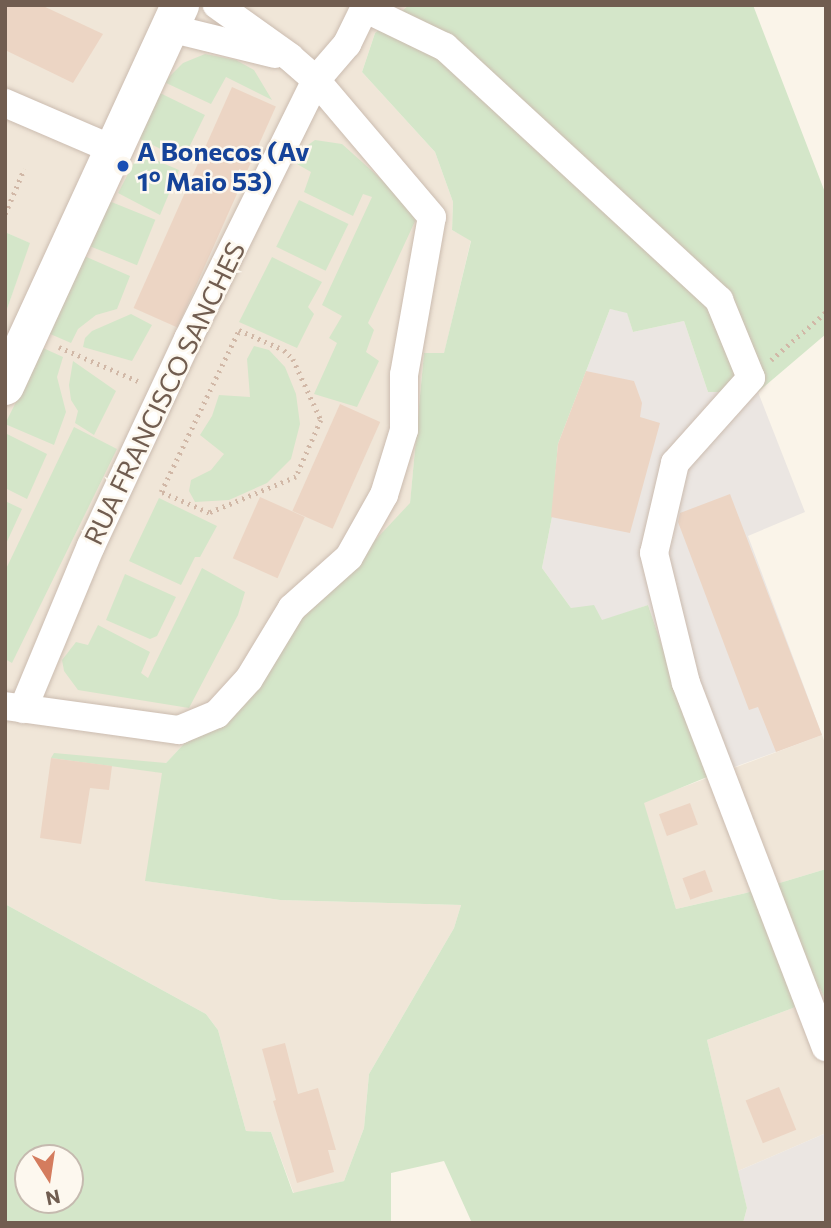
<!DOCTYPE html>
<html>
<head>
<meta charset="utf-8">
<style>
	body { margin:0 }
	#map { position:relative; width:831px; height:1228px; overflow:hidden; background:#faf4e9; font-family:Commissioner,sans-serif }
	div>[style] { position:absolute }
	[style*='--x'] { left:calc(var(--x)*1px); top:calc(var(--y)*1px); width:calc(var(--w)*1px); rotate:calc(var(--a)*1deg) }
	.residential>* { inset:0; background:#f0e6d8 }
	.industrial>* { inset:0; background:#ebe6e2 }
	.green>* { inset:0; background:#d4e6c9; transform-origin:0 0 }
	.building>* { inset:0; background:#ecd5c4; transform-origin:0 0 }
	.path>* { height:4.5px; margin-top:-2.25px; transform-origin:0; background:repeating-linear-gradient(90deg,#d1b8a7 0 2px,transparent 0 7px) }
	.roads { filter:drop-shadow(0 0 2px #cbbcb0) drop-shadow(0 0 2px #cbbcb0) }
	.street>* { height:28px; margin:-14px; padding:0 14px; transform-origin:14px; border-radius:14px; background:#fff }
	.secondary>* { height:38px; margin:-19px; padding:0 19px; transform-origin:19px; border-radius:19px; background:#fff }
	.dots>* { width:19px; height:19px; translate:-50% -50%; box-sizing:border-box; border:4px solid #fdf8ef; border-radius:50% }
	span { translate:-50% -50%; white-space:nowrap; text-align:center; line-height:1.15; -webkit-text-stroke:5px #fdf8ef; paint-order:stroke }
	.transit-label { font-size:26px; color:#164399; font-weight:700 }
	.left { translate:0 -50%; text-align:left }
	.street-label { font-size:26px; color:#715d50 }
	.frame { position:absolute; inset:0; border:7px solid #715d50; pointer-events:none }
	.north { position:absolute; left:14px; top:1144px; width:70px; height:70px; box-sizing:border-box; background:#fdf8ef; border:2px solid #c5baaf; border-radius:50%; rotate:168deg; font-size:19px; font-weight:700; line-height:28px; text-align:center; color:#715d50 }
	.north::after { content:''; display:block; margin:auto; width:24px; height:32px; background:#d47c5e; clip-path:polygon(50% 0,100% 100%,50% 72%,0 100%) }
</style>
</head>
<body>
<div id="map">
	<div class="residential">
		<div style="clip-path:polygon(5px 5px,409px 5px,375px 33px,362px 72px,435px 152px,453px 202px,452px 230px,471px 240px,444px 354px,424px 353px,410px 504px,166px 763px,146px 881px,280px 900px,461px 905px,454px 928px,369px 1074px,364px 1128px,344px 1181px,294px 1194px,271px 1132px,246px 1131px,218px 1030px,206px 1014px,5px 904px,5px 315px,29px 243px,5px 232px)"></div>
		<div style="clip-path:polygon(822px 735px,826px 746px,826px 869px,746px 893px,676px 909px,643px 802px)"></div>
		<div style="clip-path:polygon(820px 988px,826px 1001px,826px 1133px,738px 1171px,707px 1040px,793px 1008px)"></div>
	</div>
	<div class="industrial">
		<div style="clip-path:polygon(610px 309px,627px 312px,633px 332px,684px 321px,708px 392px,758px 392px,805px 512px,748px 536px,822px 735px,707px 777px,648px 605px,602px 621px,571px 608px,542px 568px,552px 517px,558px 444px)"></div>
		<div style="clip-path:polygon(826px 1133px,826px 1223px,743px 1223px,747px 1208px,738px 1171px)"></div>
	</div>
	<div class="green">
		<div style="clip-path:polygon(evenodd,409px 5px,753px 5px,826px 195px,826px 334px,758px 392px,708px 392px,684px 321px,633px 332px,627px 313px,610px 309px,558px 444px,552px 517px,542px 568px,571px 608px,594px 605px,602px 620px,648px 605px,707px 777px,644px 803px,676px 909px,746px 893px,826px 869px,826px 1001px,820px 988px,793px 1008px,707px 1040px,747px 1208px,743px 1223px,472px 1223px,444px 1161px,391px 1173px,391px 1223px,5px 1223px,5px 904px,206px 1014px,218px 1030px,246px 1131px,271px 1132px,293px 1193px,344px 1181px,364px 1128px,369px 1074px,454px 928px,461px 905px,280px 900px,145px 881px,162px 773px,51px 758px,54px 753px,166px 763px,410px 503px,424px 353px,444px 353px,471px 241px,452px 230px,453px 202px,435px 152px,362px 72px,375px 33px,409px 5px,28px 1158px,70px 1158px,70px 1200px,28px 1200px,28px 1158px)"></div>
		<div style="clip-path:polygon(205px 54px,236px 60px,254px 70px,272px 100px,226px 77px,211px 104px,164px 82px,183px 63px)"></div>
		<div style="left:160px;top:93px;width:50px;height:50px;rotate:26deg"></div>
		<div style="clip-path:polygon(315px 140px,342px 144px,410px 205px,417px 217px,368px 323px,374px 330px,366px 352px,379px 361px,357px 407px,314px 394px,337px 343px,329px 338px,342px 316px,322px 305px,372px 197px,363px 194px,353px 216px,304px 192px,311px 172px,297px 164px,300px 151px)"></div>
		<div style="clip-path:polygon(139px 153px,179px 170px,160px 215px,118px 193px)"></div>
		<div style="left:299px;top:200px;width:55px;height:52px;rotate:26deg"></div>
		<div style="left:109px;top:201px;width:50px;height:49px;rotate:22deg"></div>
		<div style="clip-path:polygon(5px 232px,30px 243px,5px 315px)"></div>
		<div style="clip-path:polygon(82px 255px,130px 276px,117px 309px,96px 315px,78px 329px,71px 343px,48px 333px)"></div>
		<div style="clip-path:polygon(272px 257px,322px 282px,308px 307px,314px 314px,297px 348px,239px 322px)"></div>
		<div style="clip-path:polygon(131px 314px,152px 325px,132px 361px,83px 347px,85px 338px,92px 331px)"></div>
		<div style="clip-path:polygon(254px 346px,269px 350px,285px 367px,296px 394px,300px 424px,291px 459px,267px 483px,229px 500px,195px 502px,189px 491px,191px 480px,211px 470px,224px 454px,200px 435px,212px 416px,219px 395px,250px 397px,247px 359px)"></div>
		<div style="clip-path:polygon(43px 348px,63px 357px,57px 377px,66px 412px,54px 445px,5px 424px)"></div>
		<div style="clip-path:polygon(73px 361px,116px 391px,94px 435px,75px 423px,78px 411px,71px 400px,69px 385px)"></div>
		<div style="clip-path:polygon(74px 427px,117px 449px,12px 663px,5px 659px,5px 571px)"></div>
		<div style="clip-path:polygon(5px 433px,47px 454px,27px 499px,5px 488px)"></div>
		<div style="clip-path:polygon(159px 498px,217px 526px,200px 557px,195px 557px,181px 585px,129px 561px)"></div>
		<div style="clip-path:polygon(5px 501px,22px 509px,5px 546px)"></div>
		<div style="clip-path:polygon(202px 568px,245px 592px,238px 615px,189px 708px,78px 690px,64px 671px,62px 660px,76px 642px,88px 645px,98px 625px,150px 652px,141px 673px,148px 678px)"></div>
		<div style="clip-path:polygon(125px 574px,176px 597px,157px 636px,150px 639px,106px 620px)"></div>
	</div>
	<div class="building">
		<div style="clip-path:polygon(5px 5px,41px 5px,103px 34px,73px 83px,5px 50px)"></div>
		<div style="left:232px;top:87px;width:48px;height:242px;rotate:24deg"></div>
		<div style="clip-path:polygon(586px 371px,634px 381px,642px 403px,640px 417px,660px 423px,630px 533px,551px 517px,558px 444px)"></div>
		<div style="left:340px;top:404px;width:44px;height:117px;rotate:24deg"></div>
		<div style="clip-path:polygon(730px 494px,822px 735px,776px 752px,758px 707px,749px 710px,678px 522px,680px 513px)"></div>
		<div style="left:260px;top:497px;width:49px;height:67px;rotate:24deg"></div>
		<div style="clip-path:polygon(51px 758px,112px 766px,109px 790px,90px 788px,81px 844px,40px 838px)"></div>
		<div style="left:690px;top:803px;width:23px;height:33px;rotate:70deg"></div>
		<div style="left:705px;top:870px;width:23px;height:24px;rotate:70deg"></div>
		<div style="clip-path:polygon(285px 1043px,298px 1094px,318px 1088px,336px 1150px,328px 1150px,334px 1172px,297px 1183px,273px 1101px,276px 1100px,262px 1049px)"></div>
		<div style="left:779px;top:1087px;width:46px;height:36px;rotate:68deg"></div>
	</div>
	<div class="path">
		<div style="--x:5;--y:214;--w:49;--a:-67.1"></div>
		<div style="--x:239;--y:330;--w:49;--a:24"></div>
		<div style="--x:284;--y:350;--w:13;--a:45"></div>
		<div style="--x:293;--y:359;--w:67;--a:65.3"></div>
		<div style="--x:321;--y:420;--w:62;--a:113.7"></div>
		<div style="--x:296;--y:477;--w:94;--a:157.5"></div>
		<div style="--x:209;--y:513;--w:52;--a:-156.4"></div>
		<div style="--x:161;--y:492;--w:180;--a:-64.3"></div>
		<div style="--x:59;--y:347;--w:86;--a:23.3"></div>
		<div style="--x:771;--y:360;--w:73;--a:-41.1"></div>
	</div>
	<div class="roads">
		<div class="street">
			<div style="--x:364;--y:8;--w:90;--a:25.7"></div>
			<div style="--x:445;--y:47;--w:373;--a:42.7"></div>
			<div style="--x:719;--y:300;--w:84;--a:67.7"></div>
			<div style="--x:751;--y:378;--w:114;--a:131.8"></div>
			<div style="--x:675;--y:463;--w:92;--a:103.1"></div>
			<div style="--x:654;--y:553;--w:134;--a:76.2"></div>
			<div style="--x:686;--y:683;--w:390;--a:69"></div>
			<div style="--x:169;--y:28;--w:109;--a:13.8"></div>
			<div style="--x:5;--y:103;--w:116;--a:23.3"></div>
			<div style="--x:5;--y:706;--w:176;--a:7.9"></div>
			<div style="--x:179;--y:730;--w:41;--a:-22.8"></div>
			<div style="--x:217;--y:714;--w:47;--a:-47.6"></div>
			<div style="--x:249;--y:679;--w:83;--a:-58.8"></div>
			<div style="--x:292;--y:608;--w:76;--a:-41.8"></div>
			<div style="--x:349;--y:557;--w:71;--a:-60.6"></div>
			<div style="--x:384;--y:495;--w:68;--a:-72.9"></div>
			<div style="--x:404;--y:430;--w:55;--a:-90"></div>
			<div style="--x:404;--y:375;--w:160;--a:-80"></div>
			<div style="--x:432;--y:217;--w:180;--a:-130.3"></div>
			<div style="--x:316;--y:80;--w:35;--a:-139"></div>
			<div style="--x:290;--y:57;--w:90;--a:-144.5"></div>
			<div style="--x:23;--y:709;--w:177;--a:-67.4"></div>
			<div style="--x:91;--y:546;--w:229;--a:-64.9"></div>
			<div style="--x:188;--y:339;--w:289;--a:-63.7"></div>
			<div style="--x:316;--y:80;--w:48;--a:-49.3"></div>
			<div style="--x:347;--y:44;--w:43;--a:-64"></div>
		</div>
		<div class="secondary">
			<div style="--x:5;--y:386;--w:419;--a:-65.3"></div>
		</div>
	</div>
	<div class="dots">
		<div style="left:123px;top:166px;background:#1a4fb4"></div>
	</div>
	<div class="transit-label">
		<span class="left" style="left:137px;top:166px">A Bonecos (Av<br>1º Maio 53)</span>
	</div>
	<div class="street-label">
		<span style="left:164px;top:393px;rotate:-64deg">RUA FRANCISCO SANCHES</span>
	</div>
	<div class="frame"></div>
	<div class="north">N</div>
</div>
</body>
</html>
